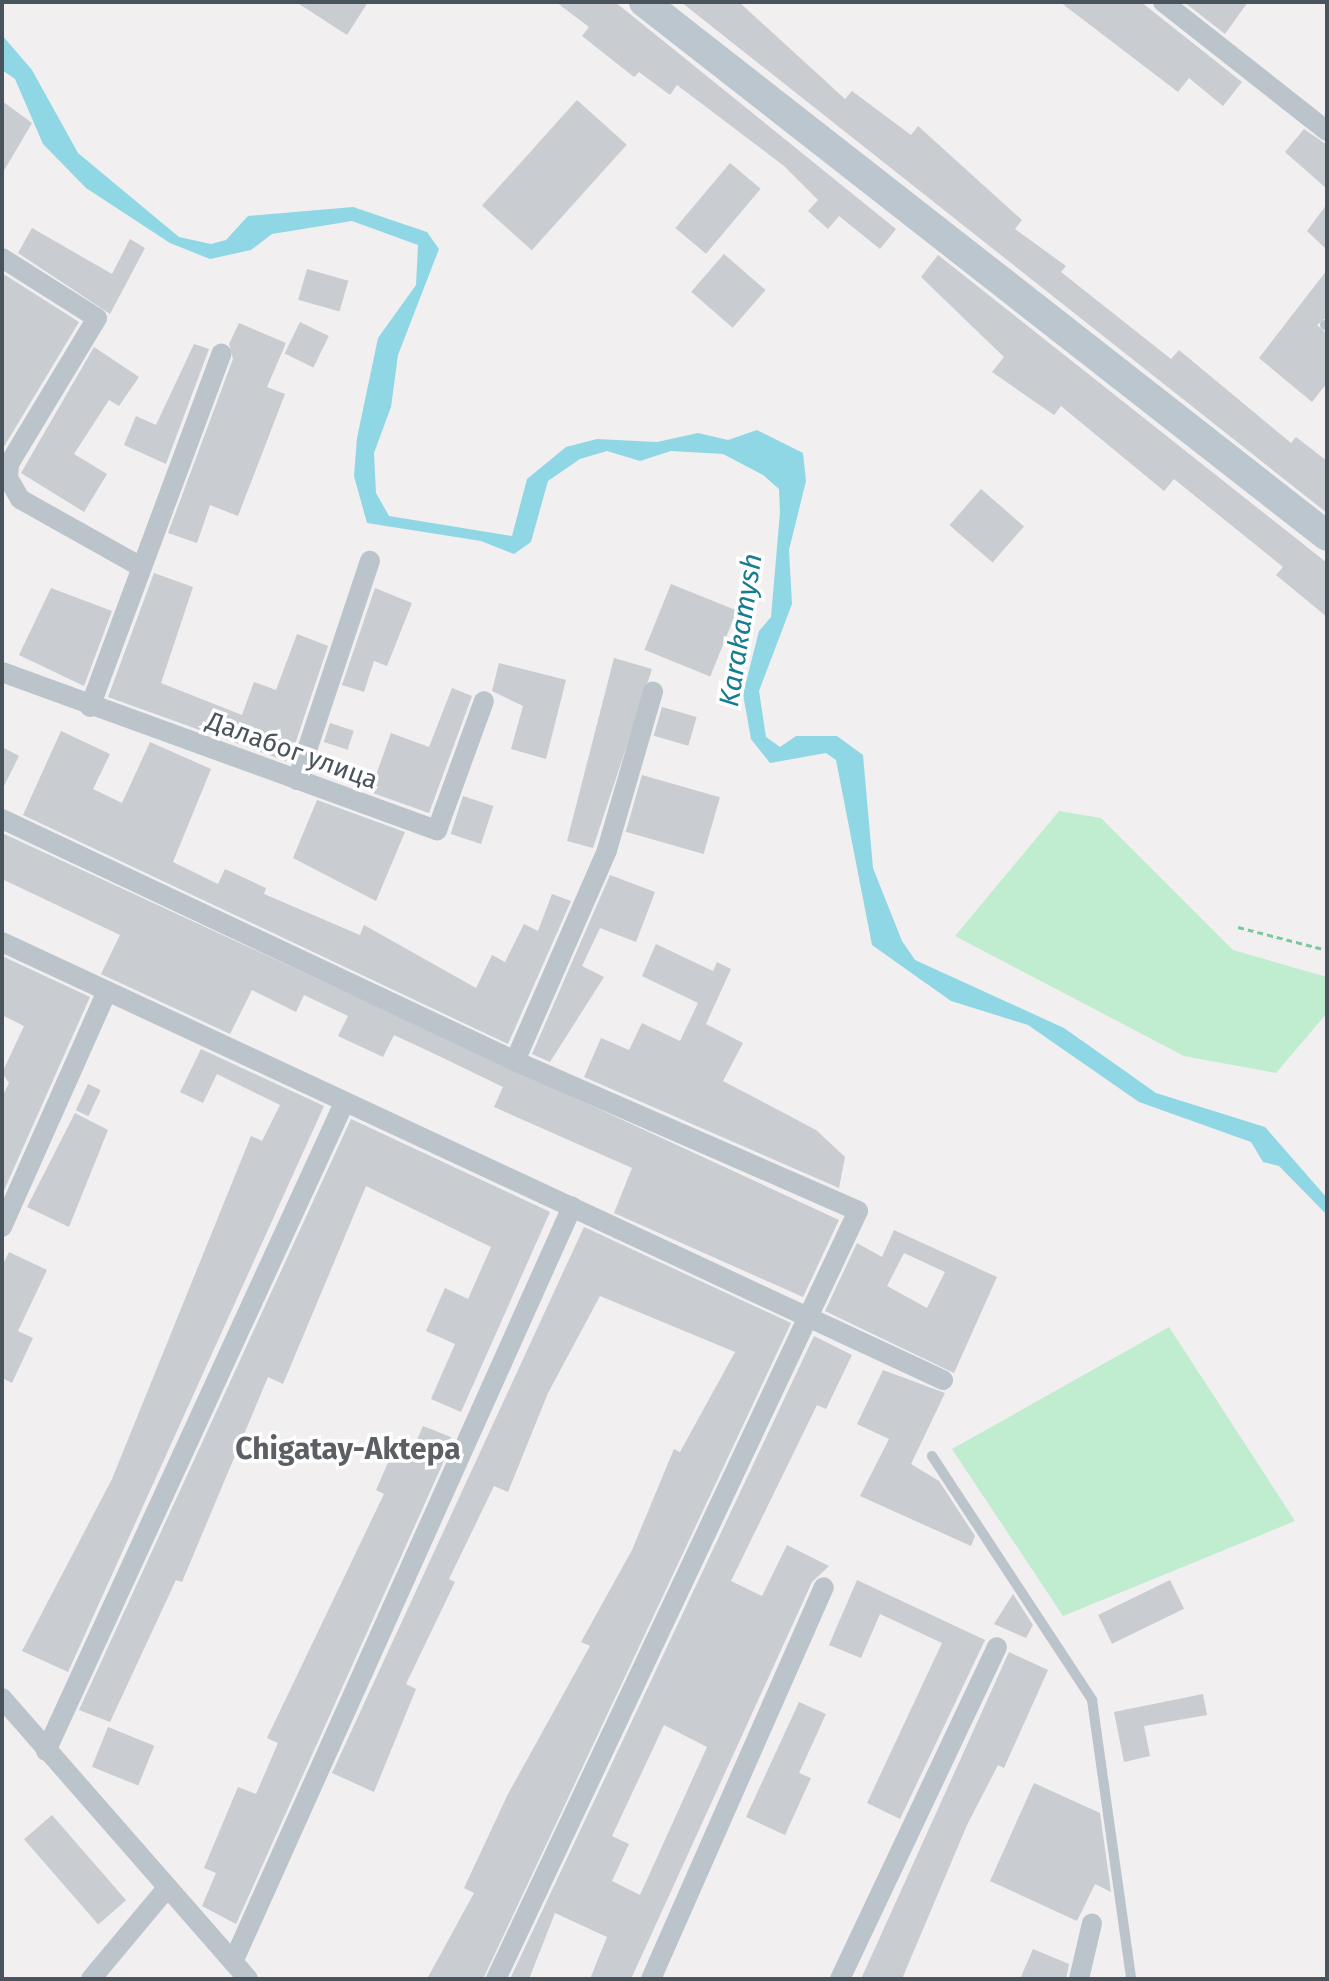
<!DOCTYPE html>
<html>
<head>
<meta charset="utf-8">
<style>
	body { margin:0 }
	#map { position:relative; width:1329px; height:1981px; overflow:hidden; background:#f1efef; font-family:"Fira Sans",sans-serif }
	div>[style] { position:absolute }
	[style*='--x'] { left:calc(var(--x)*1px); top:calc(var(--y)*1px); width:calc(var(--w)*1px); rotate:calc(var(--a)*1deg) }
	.green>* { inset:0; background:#c0eccf }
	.water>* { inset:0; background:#90d7e6 }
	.building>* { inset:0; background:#c9ccd1; transform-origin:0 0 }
	.path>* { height:3px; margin-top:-1.5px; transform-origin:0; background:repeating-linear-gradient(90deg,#7bc79e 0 6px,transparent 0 10px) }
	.lane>* { height:10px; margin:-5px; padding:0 5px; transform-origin:5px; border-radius:5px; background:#bbc4cb }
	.street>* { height:20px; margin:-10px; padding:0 10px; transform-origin:10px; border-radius:10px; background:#bbc4cb }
	.secondary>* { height:30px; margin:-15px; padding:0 15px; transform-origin:15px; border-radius:15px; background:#bcc6cf }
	span { translate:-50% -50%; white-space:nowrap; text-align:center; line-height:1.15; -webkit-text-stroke:7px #fff; paint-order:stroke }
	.street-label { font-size:26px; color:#48535b }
	.water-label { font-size:28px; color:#167c91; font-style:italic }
	.quarter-label { font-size:30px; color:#5c5f63; font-weight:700 }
	.frame { position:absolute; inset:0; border:4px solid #48535b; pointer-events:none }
</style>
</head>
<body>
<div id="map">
	<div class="green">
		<div style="clip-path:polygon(1059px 811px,1101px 818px,1233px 950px,1327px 977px,1327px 1013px,1276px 1073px,1184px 1056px,955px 936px)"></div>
		<div style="clip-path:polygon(1169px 1327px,1295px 1521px,1063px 1616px,952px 1449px)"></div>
	</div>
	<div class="water">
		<div style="clip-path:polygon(2px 35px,32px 70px,78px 153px,179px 237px,211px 244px,226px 240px,248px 216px,353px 207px,427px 232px,439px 249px,398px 355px,391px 407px,374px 453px,376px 493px,389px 516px,512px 536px,527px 479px,566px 447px,597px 439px,657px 442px,698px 433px,728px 440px,757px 430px,803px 453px,806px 481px,789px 550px,792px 604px,759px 691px,766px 737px,780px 747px,796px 736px,837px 736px,863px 755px,873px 868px,902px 941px,915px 960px,1064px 1028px,1156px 1093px,1265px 1127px,1327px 1198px,1327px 1215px,1279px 1166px,1263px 1162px,1251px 1142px,1139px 1102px,1028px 1025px,951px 1001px,872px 945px,836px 760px,826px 753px,770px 763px,751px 739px,743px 694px,759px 631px,771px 617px,780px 512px,779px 489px,763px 475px,723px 454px,671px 451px,640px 461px,607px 451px,580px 459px,548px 481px,531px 542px,514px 554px,481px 541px,367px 523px,354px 476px,357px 438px,378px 338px,416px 285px,418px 245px,352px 221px,272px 234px,251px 250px,210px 259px,170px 243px,86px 188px,43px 144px,15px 79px,2px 70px)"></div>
	</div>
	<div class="building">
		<div style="clip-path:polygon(296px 2px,368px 2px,347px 35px)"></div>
		<div style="clip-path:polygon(556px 2px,615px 2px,896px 229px,880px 249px,839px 216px,828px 229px,808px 211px,818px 200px,784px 166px,677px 85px,670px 95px,639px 72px,634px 77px,582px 36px,589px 27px)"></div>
		<div style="clip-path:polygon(681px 2px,739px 2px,845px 99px,852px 91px,911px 135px,918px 126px,1022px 220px,1015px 229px,1066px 266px,1061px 272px,1171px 359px,1179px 350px,1291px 443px,1296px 437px,1327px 461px,1327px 513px)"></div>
		<div style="clip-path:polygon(1060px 2px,1141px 2px,1242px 82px,1223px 106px,1189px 78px,1178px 92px)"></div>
		<div style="clip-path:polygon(1184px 2px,1248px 2px,1225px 34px)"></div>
		<div style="left:577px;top:100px;width:67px;height:142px;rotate:42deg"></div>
		<div style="clip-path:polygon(2px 101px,32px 123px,2px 174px)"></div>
		<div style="clip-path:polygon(1304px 129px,1327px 145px,1327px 189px,1285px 152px)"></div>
		<div style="left:730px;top:163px;width:40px;height:85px;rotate:40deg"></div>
		<div style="clip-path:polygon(1327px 204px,1327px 250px,1307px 231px)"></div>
		<div style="clip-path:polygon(32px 228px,112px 274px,130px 239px,145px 248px,110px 314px,18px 253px)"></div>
		<div style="left:724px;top:254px;width:55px;height:50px;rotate:41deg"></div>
		<div style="clip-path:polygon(938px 255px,1327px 563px,1327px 617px,1276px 575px,1283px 567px,1174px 479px,1164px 491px,1061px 406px,1054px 415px,992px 372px,1004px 357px,921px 277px)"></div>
		<div style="left:307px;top:269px;width:43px;height:32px;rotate:16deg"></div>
		<div style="clip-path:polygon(1327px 270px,1327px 317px,1317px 325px,1327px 334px,1327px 383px,1312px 402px,1259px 358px)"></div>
		<div style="clip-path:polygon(2px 273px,79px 322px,2px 450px)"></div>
		<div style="left:300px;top:322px;width:32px;height:35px;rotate:26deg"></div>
		<div style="clip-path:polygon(239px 323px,286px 343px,267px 387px,285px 394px,238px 516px,210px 505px,197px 543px,168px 533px,233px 359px,229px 344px)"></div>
		<div style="clip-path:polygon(194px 344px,209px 349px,166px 464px,124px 445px,136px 416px,156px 425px)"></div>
		<div style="clip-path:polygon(94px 347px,139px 377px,119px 406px,109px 400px,74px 454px,107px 474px,84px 512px,21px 473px)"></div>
		<div style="left:981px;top:489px;width:57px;height:48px;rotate:41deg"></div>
		<div style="clip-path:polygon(154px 573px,193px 587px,161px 683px,242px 715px,254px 682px,276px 690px,297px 634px,328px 646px,289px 762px,108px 697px)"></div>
		<div style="left:671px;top:584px;width:71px;height:71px;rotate:22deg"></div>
		<div style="clip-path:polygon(51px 588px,112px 611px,84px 686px,19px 655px)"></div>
		<div style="clip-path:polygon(375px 588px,412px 603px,387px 666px,374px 661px,364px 692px,342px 685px)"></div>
		<div style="clip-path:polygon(614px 658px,652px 669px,593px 848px,567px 841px)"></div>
		<div style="clip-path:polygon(499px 663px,566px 680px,546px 759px,511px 749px,523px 706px,492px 691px)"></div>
		<div style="clip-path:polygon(452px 688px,472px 696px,429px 813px,370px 792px,391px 733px,429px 747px)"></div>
		<div style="left:662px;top:707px;width:36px;height:30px;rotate:16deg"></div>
		<div style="left:330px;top:723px;width:25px;height:20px;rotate:18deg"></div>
		<div style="clip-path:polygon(61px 731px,110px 754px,93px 789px,122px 803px,150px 742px,211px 769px,173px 862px,218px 884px,225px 869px,266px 888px,264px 894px,360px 935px,364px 925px,476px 988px,492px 955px,505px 962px,524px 924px,538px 931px,552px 894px,571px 901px,508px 1044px,23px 815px)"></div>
		<div style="clip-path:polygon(2px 747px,19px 756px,2px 790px)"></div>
		<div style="left:642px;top:775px;width:81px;height:59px;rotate:16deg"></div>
		<div style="left:463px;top:796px;width:32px;height:40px;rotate:18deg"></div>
		<div style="clip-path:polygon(317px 800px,405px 832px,376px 901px,293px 858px)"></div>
		<div style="clip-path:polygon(2px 833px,839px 1220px,803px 1297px,614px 1213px,632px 1168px,494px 1107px,503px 1087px,439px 1056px,394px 1035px,383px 1057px,338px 1036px,348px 1016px,304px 995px,296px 1012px,252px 990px,230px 1034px,101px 974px,120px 935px,2px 879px)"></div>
		<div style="clip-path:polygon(610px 875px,655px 892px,636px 942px,600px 928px,582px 966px,604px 977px,550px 1062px,532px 1054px)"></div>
		<div style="clip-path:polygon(656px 944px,713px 971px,717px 962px,731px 969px,706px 1024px,743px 1043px,723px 1081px,816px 1130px,845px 1157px,839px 1188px,584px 1077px,601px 1038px,629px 1050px,642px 1023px,680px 1041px,698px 1003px,642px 976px)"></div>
		<div style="clip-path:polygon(2px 956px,90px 997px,2px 1195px,2px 1097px,9px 1083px,2px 1073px,24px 1026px,2px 1015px)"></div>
		<div style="clip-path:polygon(201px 1049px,324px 1106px,68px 1672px,22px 1651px,112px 1479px,251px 1136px,262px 1141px,280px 1105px,217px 1074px,203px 1103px,180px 1092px)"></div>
		<div style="left:88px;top:1084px;width:14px;height:29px;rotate:25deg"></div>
		<div style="clip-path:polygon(75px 1113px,108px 1130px,69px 1227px,27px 1207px)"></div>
		<div style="clip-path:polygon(351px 1119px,550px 1212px,461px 1412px,431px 1399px,455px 1344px,426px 1331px,445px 1288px,468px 1299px,491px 1247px,366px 1186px,283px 1384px,268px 1377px,182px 1582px,176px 1580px,110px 1722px,79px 1710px)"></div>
		<div style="clip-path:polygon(584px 1227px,791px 1323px,483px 1979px,427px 1979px,474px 1893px,464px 1888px,508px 1794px,590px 1646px,581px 1642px,632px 1550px,674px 1449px,680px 1452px,735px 1352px,600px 1296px,548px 1393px,508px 1492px,494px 1486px,449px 1579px,455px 1582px,406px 1684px,416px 1689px,374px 1792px,332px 1773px)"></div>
		<div style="clip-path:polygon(evenodd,894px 1230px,997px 1277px,954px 1373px,825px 1311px,857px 1243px,882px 1257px,894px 1230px,904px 1253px,945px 1272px,927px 1308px,887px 1286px,904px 1253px)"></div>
		<div style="clip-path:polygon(9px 1252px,47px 1270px,18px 1331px,33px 1338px,12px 1383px,2px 1378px,2px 1266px)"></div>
		<div style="clip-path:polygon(evenodd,814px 1336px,852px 1355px,826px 1409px,817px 1405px,731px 1581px,762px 1596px,787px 1545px,829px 1566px,812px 1582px,631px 1979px,590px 1979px,607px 1937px,555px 1913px,529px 1979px,510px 1979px,814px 1336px,664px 1725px,707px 1747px,640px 1895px,612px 1881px,629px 1844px,612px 1836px,664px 1725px)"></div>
		<div style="clip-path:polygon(883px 1370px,945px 1393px,911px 1464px,939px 1481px,975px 1536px,971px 1546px,860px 1496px,889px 1439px,857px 1424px)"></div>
		<div style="clip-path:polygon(423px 1426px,451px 1437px,443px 1463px,236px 1924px,202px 1906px,216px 1873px,204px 1868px,238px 1787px,256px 1794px,278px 1743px,267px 1738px,384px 1494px,376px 1490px,397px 1442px,413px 1449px)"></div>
		<div style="clip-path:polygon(857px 1580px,985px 1640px,900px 1819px,867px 1803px,942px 1643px,880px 1614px,861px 1658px,829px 1645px)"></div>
		<div style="left:1170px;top:1580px;width:32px;height:80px;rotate:64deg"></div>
		<div style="clip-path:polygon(1013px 1594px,1033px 1625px,1026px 1638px,994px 1624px)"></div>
		<div style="clip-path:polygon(1009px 1652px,1048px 1670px,1004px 1768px,998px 1765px,967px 1825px,902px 1979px,861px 1979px)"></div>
		<div style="clip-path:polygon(1203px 1694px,1207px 1715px,1144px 1726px,1150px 1756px,1124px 1762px,1114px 1712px)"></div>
		<div style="clip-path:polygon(799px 1702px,826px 1714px,799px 1773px,811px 1778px,785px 1835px,746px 1817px)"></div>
		<div style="left:108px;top:1727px;width:50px;height:43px;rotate:22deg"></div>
		<div style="clip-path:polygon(1034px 1783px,1100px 1813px,1111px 1892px,1095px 1884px,1077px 1921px,990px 1881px)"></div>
		<div style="left:52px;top:1815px;width:113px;height:37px;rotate:49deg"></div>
		<div style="clip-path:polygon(1033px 1949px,1069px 1964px,1066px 1979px,1020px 1979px)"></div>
	</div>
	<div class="path">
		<div style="--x:1238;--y:927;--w:92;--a:14.5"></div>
	</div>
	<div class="lane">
		<div style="--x:1325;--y:325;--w:2;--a:27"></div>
		<div style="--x:932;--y:1456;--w:292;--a:56.7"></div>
		<div style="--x:1092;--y:1700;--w:282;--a:82"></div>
	</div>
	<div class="street">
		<div style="--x:1163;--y:2;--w:209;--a:38.2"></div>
		<div style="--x:2;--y:258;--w:112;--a:32.3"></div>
		<div style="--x:97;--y:318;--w:170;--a:121.1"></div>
		<div style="--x:9;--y:464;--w:14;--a:94"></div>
		<div style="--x:8;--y:478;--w:24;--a:60"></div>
		<div style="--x:20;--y:499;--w:139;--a:29.3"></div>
		<div style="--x:2;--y:672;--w:463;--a:20"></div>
		<div style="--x:437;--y:830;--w:137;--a:-70"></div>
		<div style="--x:90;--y:707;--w:377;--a:-69.6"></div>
		<div style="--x:297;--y:780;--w:231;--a:-71.6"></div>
		<div style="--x:2;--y:819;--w:567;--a:25.25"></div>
		<div style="--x:515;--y:1061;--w:374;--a:23.6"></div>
		<div style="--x:858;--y:1211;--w:849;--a:115.24"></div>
		<div style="--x:2;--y:942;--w:1038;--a:24.96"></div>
		<div style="--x:515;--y:1061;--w:230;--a:-66.4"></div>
		<div style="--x:607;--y:850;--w:165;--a:-73.8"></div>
		<div style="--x:2;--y:1227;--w:258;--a:-66"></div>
		<div style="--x:2;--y:1698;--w:373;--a:48.8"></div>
		<div style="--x:46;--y:1751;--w:713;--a:-65.3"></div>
		<div style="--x:233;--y:1962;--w:828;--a:-65.82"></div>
		<div style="--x:91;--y:1979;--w:119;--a:-50.1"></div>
		<div style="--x:651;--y:1979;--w:428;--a:-66.2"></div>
		<div style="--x:840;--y:1979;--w:367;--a:-64.7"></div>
		<div style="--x:1079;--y:1979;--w:57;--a:-76.9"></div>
	</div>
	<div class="secondary">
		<div style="--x:644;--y:2;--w:867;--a:38.02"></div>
	</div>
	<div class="street-label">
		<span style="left:292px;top:751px;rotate:20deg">Далабог улица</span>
	</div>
	<div class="water-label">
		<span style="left:741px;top:630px;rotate:-81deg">Karakamysh</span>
	</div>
	<div class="quarter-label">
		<span style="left:348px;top:1449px">Chigatay-Aktepa</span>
	</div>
	<div class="frame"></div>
</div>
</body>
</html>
